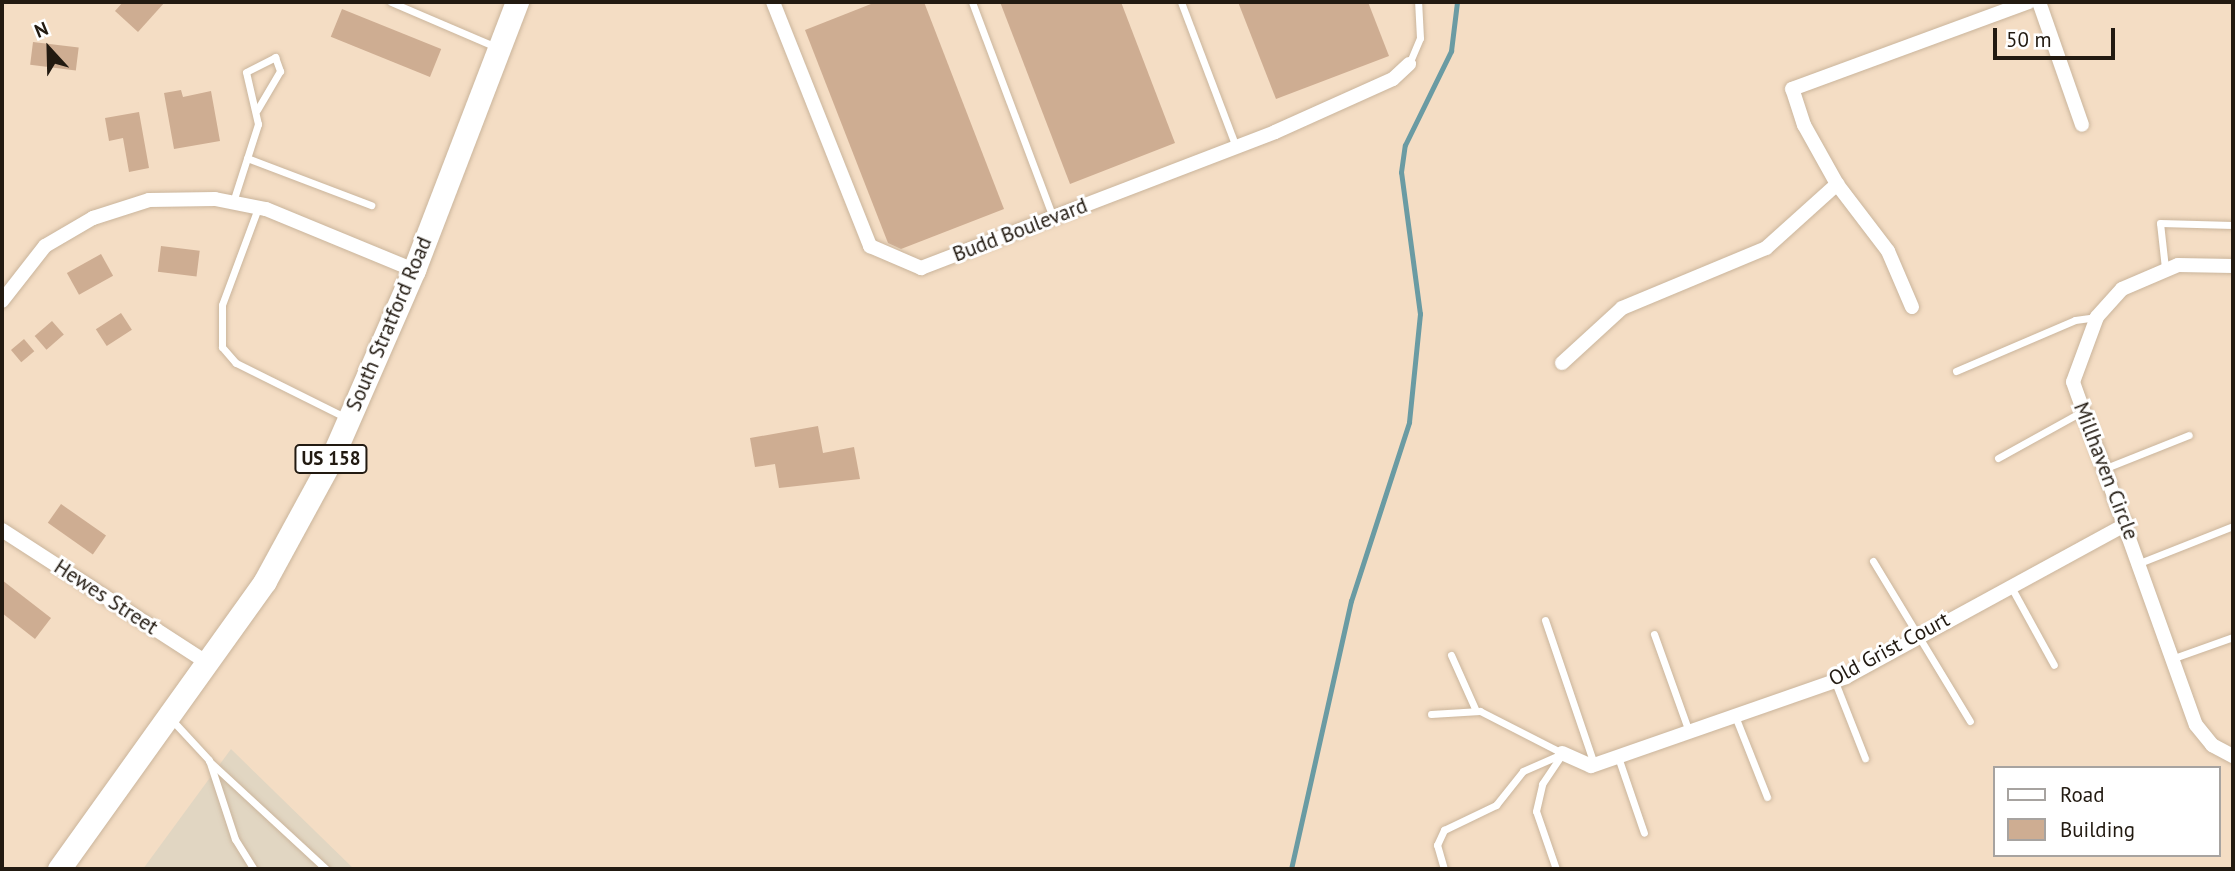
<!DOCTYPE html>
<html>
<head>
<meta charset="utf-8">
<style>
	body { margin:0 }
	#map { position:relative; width:2235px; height:871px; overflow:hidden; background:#f4ddc4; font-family:"PT Sans",sans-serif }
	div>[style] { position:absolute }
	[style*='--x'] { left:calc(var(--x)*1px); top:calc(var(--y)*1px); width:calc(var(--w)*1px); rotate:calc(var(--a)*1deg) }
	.industrial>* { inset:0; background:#e1d6c2 }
	.stream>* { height:5px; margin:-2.5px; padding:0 2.5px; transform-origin:2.5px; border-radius:2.5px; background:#6a9ba3 }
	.building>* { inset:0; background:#cead92; transform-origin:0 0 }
	.roads { filter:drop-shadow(0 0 2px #cab59c) drop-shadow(0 0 2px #cab59c) }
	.service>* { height:7px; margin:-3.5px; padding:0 3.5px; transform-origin:3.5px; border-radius:3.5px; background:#fff }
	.minor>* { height:14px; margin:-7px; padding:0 7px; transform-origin:7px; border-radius:7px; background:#fff }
	.primary>* { height:23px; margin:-11.5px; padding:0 11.5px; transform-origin:11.5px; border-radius:11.5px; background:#fff }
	span { translate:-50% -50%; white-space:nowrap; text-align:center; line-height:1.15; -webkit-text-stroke:6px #fff; paint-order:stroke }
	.shield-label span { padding:2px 5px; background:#fff; border:2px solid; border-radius:5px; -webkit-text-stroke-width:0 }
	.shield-label { font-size:19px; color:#221a11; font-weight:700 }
	.street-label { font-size:21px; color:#221a11 }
	.frame { position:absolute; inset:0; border:4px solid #221a11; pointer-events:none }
	.legend { position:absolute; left:1993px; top:766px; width:228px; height:91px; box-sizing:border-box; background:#fff; border:2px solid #a7a3a0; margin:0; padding:9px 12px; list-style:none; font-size:21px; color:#221a11 }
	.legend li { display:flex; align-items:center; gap:14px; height:35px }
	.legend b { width:35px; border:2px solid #a7a3a0 }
	.north { position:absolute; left:14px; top:14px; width:70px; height:70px; -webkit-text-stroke:5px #fff; paint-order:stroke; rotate:338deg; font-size:19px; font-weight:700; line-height:28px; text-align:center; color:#221a11 }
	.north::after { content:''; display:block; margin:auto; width:24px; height:32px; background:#221a11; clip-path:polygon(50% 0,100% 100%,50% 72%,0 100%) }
	.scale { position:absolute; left:1993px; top:28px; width:122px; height:32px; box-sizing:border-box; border:4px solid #221a11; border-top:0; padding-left:9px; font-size:21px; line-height:24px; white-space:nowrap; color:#221a11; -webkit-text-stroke:5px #fff; paint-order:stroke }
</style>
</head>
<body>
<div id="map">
	<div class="industrial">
		<div style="clip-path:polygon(231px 749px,354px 869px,143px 869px)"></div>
	</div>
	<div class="stream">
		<div style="--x:1291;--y:869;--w:275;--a:-77.4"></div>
		<div style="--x:1351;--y:601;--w:188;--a:-72"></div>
		<div style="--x:1409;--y:422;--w:109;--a:-84.2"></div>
		<div style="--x:1420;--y:314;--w:143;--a:-97.6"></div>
		<div style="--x:1401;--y:172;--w:27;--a:-82"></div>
		<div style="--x:1405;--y:145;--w:105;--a:-63.9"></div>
		<div style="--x:1451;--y:51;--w:49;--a:-83"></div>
	</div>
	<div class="building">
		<div style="clip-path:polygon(123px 2px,165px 2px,138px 32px,115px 11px)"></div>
		<div style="clip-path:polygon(876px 2px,924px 2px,1004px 209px,901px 249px,888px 243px,805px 30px)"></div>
		<div style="clip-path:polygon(1000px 2px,1121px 2px,1175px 143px,1070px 184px)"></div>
		<div style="clip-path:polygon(1238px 2px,1368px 2px,1389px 56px,1276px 99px)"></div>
		<div style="left:342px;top:9px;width:107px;height:30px;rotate:22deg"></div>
		<div style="left:33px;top:42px;width:46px;height:23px;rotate:7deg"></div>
		<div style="clip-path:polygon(181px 90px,183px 97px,211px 91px,220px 141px,174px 149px,164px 93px)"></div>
		<div style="clip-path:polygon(139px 112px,149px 168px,129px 172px,123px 138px,109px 141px,105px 118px)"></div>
		<div style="left:161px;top:246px;width:39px;height:26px;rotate:7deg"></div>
		<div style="left:101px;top:254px;width:25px;height:39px;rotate:61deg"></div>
		<div style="left:121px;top:313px;width:20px;height:30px;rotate:57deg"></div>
		<div style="left:52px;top:321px;width:18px;height:23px;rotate:49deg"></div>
		<div style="left:24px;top:339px;width:16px;height:17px;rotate:50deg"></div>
		<div style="clip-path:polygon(818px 426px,823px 453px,854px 447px,860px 479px,779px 488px,775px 464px,755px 467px,750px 438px)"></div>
		<div style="left:61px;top:504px;width:55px;height:23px;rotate:35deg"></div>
		<div style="clip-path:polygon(2px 580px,51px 618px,35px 639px,2px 613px)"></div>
	</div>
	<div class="roads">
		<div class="service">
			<div style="--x:391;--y:2;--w:114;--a:23.2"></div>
			<div style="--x:972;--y:2;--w:230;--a:69.4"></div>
			<div style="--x:1181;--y:2;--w:155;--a:69.2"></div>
			<div style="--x:1409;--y:64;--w:28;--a:-67"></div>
			<div style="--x:1420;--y:38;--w:36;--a:-93"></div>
			<div style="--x:247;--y:158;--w:133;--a:20.8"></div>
			<div style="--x:233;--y:202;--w:82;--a:-72.2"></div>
			<div style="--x:258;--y:124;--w:53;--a:-103"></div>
			<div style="--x:246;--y:72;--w:33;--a:-27"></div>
			<div style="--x:275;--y:57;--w:15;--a:70"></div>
			<div style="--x:280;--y:71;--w:45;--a:120.5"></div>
			<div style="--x:258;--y:208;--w:103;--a:110.4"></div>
			<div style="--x:222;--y:305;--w:42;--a:90"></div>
			<div style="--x:222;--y:347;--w:21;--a:49"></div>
			<div style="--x:236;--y:363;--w:122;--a:26.4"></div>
			<div style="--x:2165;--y:268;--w:45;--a:-96.3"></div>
			<div style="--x:2160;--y:223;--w:73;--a:1.6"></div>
			<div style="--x:1956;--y:371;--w:129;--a:-23.2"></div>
			<div style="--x:2075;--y:320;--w:22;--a:-8"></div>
			<div style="--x:1998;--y:458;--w:95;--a:-29"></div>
			<div style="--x:2106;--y:468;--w:89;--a:-21.7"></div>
			<div style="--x:1873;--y:561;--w:187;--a:58.8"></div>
			<div style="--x:2142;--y:562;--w:98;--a:-21.6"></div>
			<div style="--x:2010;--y:585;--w:91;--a:61.2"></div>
			<div style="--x:1545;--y:620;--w:152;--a:71.2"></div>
			<div style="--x:1654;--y:634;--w:104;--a:70.3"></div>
			<div style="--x:1451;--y:655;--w:61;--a:65.9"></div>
			<div style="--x:2174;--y:658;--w:63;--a:-19.6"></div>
			<div style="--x:1835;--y:682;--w:82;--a:68.5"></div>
			<div style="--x:1431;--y:714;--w:49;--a:-3.5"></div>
			<div style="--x:1480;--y:711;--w:92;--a:27.1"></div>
			<div style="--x:1735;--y:716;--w:87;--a:68.4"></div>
			<div style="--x:172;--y:720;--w:54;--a:47.2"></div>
			<div style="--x:209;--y:760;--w:83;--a:71.8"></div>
			<div style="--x:235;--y:839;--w:36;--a:58"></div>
			<div style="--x:1618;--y:757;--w:80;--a:71.1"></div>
			<div style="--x:209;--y:761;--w:159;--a:42.7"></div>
			<div style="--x:1444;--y:869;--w:25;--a:-106"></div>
			<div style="--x:1437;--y:845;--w:17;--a:-65"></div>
			<div style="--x:1444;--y:830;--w:58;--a:-25.7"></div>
			<div style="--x:1496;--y:805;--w:43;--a:-51.5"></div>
			<div style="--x:1523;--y:771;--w:43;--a:-23.6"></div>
			<div style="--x:1556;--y:869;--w:61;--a:-109"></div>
			<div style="--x:1536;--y:811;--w:28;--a:-77"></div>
			<div style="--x:1542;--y:784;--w:36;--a:-56"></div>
		</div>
		<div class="minor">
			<div style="--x:773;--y:2;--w:263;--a:68.3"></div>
			<div style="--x:870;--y:246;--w:56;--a:23.3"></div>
			<div style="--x:921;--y:268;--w:379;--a:-21"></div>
			<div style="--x:1275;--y:132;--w:129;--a:-24.2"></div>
			<div style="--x:1393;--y:79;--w:22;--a:-43"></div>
			<div style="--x:2039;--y:2;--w:130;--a:70.7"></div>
			<div style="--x:2233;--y:266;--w:55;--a:-179"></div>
			<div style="--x:2178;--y:265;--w:61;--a:156.8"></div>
			<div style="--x:2122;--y:289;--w:38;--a:132"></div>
			<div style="--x:2097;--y:317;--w:69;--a:110.3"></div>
			<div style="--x:2073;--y:382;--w:364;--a:70.3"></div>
			<div style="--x:2196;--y:725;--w:26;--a:51"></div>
			<div style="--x:2212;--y:745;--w:24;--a:28"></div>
			<div style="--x:2;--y:301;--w:70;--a:-52"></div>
			<div style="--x:45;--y:246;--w:56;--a:-30.3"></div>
			<div style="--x:93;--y:218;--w:59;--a:-17.8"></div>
			<div style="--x:149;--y:200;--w:66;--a:-0.9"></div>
			<div style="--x:215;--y:199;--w:52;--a:11.1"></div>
			<div style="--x:266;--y:209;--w:160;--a:22.4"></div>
			<div style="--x:1912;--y:307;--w:61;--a:-113.2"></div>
			<div style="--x:1888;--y:251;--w:84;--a:-127.3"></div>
			<div style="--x:1837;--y:184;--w:68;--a:-119.2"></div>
			<div style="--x:1804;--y:125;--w:38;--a:-108"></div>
			<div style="--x:1792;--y:89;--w:252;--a:-20.2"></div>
			<div style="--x:1562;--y:363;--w:81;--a:-42.5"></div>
			<div style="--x:1622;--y:308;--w:156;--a:-22.6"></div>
			<div style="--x:1766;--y:248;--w:96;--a:-42"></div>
			<div style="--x:2;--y:530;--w:247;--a:32.9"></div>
			<div style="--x:1562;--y:753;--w:32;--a:24"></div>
			<div style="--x:1591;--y:766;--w:270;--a:-19.2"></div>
			<div style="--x:1846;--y:677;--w:320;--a:-28.6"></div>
		</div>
		<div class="primary">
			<div style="--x:59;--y:869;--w:354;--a:-54.4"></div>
			<div style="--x:265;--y:581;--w:136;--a:-61.4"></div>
			<div style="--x:330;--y:462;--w:210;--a:-66.4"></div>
			<div style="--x:414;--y:270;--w:287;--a:-69"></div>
		</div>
	</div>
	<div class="shield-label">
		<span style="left:331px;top:459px">US 158</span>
	</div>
	<div class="street-label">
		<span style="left:1020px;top:230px;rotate:-21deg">Budd Boulevard</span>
		<span style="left:389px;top:324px;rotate:-67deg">South Stratford Road</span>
		<span style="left:2106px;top:471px;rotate:69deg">Millhaven Circle</span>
		<span style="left:106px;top:597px;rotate:33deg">Hewes Street</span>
		<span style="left:1889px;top:649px;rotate:-28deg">Old Grist Court</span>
	</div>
	<div class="frame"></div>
	<ul class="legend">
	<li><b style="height:9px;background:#fff"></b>Road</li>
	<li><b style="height:19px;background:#cead92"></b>Building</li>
	</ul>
	<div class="north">N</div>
	<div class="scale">50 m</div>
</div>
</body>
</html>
